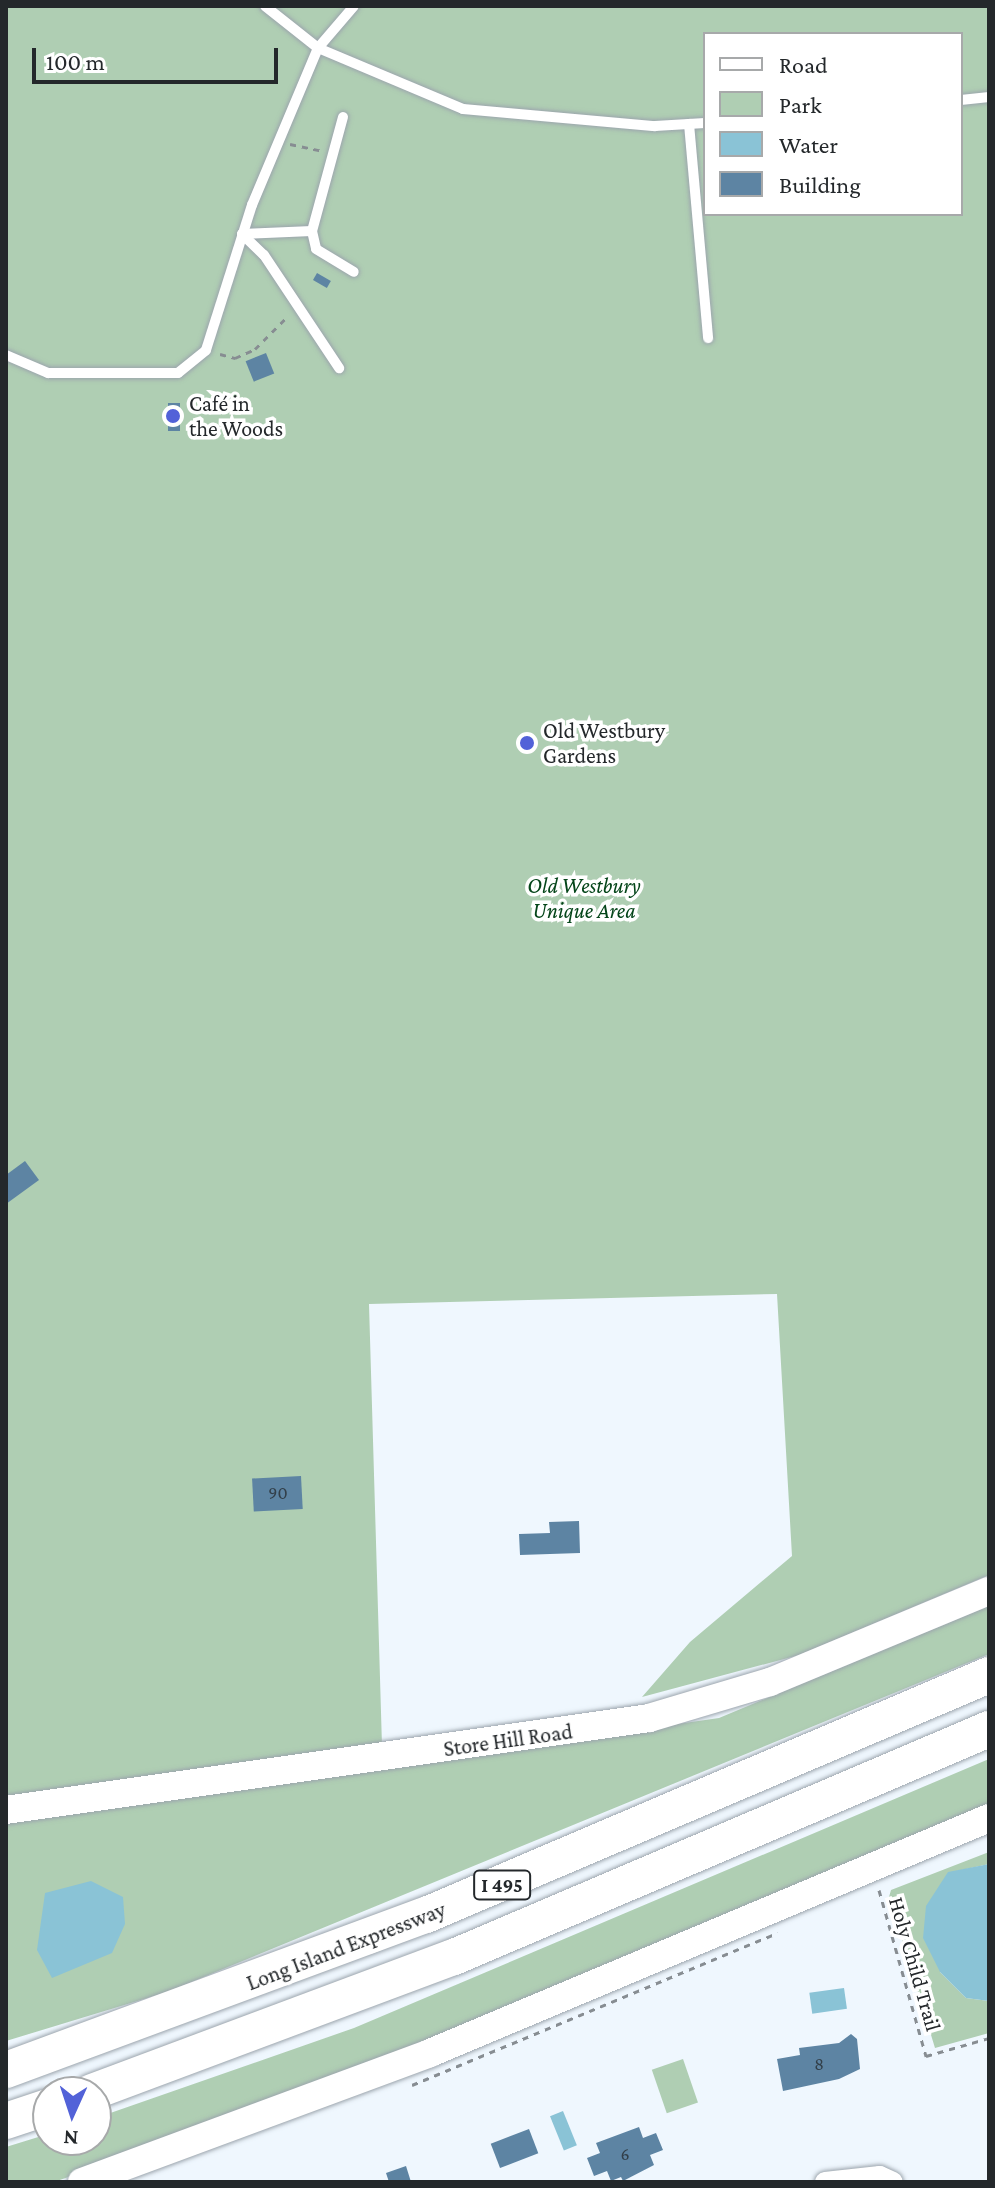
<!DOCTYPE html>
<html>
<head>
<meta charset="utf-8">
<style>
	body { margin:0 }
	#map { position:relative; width:995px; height:2188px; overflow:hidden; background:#eff7fe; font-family:"Crimson Pro",serif }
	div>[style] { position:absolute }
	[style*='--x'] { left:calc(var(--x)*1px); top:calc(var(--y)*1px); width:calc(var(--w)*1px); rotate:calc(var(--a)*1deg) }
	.green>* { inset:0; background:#afceb3; transform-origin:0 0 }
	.water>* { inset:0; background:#8ac3d6; transform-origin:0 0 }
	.building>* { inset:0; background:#5d84a3; transform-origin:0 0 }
	.path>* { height:3px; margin-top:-1.5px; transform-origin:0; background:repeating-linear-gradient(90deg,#878d92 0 6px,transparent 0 12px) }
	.roads { filter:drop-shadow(0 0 2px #9ca5ad) drop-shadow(0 0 2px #9ca5ad) }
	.service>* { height:10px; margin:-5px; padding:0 5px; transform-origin:5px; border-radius:5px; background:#fff }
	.minor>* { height:20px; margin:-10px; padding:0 10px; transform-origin:10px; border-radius:10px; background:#fff }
	.secondary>* { height:28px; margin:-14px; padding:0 14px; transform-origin:14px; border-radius:14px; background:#fff }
	.motorway>* { height:36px; margin:-18px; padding:0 18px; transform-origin:18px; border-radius:18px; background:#fff }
	.dots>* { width:22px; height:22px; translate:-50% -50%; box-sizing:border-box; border:4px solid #fff; border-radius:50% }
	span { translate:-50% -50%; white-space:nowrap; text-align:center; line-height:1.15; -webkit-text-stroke:7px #fff; paint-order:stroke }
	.number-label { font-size:18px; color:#323f49 }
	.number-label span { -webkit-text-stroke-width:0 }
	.shield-label span { padding:2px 6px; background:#fff; border:2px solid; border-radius:6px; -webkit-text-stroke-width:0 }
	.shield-label { font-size:20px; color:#24282b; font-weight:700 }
	.poi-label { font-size:22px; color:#24282b }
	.left { translate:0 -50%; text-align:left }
	.park-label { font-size:22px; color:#044519; font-style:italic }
	.street-label { font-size:22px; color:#24282b }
	.frame { position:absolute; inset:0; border:8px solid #24282b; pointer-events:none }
	.legend { position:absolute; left:703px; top:32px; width:260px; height:184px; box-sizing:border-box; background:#fff; border:2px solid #a7a9aa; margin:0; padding:10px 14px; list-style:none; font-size:24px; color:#24282b }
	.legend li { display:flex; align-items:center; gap:16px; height:40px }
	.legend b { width:40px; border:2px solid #a7a9aa }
	.north { position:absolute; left:32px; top:2076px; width:80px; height:80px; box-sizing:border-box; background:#fff; border:2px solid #a7a9aa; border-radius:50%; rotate:183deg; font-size:22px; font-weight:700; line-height:32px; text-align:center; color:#24282b }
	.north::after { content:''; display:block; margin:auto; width:28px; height:36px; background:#5262d8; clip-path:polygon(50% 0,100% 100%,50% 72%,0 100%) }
	.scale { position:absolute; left:32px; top:48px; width:246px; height:36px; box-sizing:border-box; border:4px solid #24282b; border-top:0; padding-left:10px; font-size:24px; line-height:28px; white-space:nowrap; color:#24282b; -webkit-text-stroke:6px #fff; paint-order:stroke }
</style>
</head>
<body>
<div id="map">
	<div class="green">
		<div style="clip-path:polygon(evenodd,6px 6px,989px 6px,989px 1575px,799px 1655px,642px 1697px,690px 1642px,792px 1556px,777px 1294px,369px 1304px,382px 1746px,6px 1810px,6px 6px,705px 34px,961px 34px,961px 214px,705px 214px,705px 34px)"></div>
		<div style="clip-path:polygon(989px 1606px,989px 1654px,167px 1992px,6px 2041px,6px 1821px,719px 1718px)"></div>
		<div style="clip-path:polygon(989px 1759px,989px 1811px,242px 2117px,54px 2182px,6px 2182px,6px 2147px,48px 2134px,48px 2140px,96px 2140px,96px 2118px,354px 2028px)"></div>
		<div style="clip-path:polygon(989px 1852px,989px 1864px,948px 1873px,940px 1972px,966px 1998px,989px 2001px,989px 2033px,935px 2048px,889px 1897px,891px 1890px)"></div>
		<div style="left:683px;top:2059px;width:46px;height:33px;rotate:71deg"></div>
	</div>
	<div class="water">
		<div style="clip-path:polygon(989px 1864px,989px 2001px,966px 1998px,940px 1972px,923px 1938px,926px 1906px,948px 1872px)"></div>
		<div style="clip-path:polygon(91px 1881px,123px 1897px,125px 1924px,112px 1953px,52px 1978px,37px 1950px,45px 1893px)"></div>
		<div style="left:844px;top:1988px;width:21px;height:35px;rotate:82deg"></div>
		<div style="left:563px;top:2111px;width:37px;height:14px;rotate:68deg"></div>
	</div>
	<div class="building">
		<div style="left:317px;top:273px;width:16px;height:8px;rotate:30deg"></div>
		<div style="left:266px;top:353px;width:22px;height:22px;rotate:68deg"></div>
		<div style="left:168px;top:403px;width:12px;height:28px"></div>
		<div style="clip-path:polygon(25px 1161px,39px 1180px,6px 1204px,6px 1175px)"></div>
		<div style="left:301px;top:1476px;width:33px;height:49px;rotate:87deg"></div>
		<div style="clip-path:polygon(579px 1521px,580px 1553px,520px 1555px,519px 1534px,550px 1533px,549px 1522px)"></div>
		<div style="clip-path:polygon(851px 2034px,857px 2039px,860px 2069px,839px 2079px,783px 2091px,777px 2059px,800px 2055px,799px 2048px,839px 2043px)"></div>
		<div style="clip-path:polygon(639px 2127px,643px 2138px,656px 2133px,663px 2150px,650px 2155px,654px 2165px,623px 2181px,621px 2177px,611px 2181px,607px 2171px,594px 2176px,587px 2158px,600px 2153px,596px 2143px)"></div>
		<div style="left:529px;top:2129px;width:26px;height:41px;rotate:69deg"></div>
		<div style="clip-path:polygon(406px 2166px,411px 2182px,389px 2182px,386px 2173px)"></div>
	</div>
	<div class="path">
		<div style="--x:290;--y:144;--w:33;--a:12"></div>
		<div style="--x:220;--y:354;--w:16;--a:15"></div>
		<div style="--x:235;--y:358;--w:22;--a:-24"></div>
		<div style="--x:255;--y:349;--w:47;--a:-45"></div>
		<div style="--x:879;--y:1890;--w:173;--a:74.2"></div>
		<div style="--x:926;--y:2056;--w:66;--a:-15.9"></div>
		<div style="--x:412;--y:2085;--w:396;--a:-22.6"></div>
	</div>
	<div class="roads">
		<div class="service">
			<div style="--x:265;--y:6;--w:68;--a:38.4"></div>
			<div style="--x:318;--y:48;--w:157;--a:22.8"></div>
			<div style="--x:463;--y:109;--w:193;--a:5.1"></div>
			<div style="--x:655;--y:126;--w:50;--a:-3.4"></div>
			<div style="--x:961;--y:100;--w:28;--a:-6"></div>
			<div style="--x:343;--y:117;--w:118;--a:105.2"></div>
			<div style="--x:312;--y:231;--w:18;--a:77"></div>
			<div style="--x:316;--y:249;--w:44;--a:31.2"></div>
			<div style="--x:689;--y:124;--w:215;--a:84.9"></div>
			<div style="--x:242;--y:234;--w:30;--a:44"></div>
			<div style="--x:264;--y:255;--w:136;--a:56.4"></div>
			<div style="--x:242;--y:234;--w:70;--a:-2.5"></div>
			<div style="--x:6;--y:355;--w:46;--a:23.2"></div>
			<div style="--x:48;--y:373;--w:130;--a:0"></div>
			<div style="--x:178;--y:373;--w:36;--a:-39"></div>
			<div style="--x:206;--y:350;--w:152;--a:-72.4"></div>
			<div style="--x:252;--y:205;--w:170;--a:-67.2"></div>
			<div style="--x:318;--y:48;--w:55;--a:-49.4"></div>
		</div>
		<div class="minor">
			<div style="--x:825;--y:2182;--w:55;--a:-6.2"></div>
			<div style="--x:880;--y:2176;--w:14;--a:25"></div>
		</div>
		<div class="secondary">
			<div style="--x:6;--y:1810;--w:650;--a:-8.14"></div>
			<div style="--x:649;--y:1718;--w:126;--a:-16.6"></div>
			<div style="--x:770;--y:1682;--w:237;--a:-22.6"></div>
			<div style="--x:82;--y:2182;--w:371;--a:-20.3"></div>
			<div style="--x:430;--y:2053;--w:606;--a:-22.8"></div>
		</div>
		<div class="motorway">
			<div style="--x:6;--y:2070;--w:448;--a:-20.3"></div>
			<div style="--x:426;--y:1915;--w:612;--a:-23.09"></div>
			<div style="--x:92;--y:2092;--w:386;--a:-20.5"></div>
			<div style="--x:454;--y:1957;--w:582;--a:-23.08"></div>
			<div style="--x:6;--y:2121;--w:44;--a:-18.4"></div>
		</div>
	</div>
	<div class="dots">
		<div style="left:173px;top:416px;background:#5262d8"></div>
		<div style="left:527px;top:743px;background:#5262d8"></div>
	</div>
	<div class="number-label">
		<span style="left:278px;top:1493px">90</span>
		<span style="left:819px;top:2064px">8</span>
		<span style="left:625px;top:2154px">6</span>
	</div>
	<div class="shield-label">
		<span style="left:502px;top:1885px">I 495</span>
	</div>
	<div class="poi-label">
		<span class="left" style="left:189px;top:416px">Café in<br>the Woods</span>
		<span class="left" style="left:543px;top:743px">Old Westbury<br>Gardens</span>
	</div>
	<div class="park-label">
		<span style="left:584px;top:898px">Old Westbury<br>Unique Area</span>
	</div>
	<div class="street-label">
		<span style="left:508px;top:1740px;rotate:-8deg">Store Hill Road</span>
		<span style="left:346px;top:1946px;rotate:-21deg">Long Island Expressway</span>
		<span style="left:915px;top:1964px;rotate:74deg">Holy Child Trail</span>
	</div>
	<div class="frame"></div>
	<ul class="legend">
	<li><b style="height:10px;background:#fff"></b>Road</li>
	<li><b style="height:22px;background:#afceb3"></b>Park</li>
	<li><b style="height:22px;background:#8ac3d6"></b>Water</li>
	<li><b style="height:22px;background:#5d84a3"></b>Building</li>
	</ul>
	<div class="north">N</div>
	<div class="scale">100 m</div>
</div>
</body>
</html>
